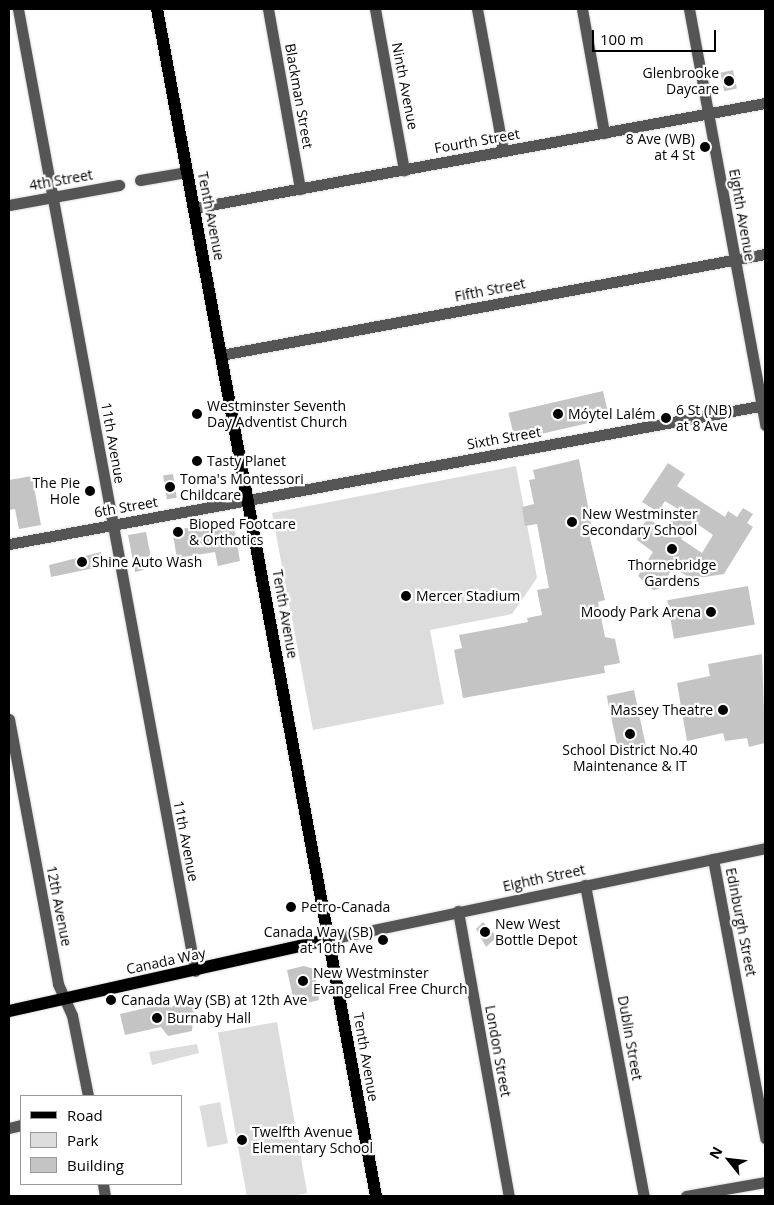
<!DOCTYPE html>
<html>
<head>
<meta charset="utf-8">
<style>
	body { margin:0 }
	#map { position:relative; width:774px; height:1205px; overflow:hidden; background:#fff; font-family:"Open Sans",sans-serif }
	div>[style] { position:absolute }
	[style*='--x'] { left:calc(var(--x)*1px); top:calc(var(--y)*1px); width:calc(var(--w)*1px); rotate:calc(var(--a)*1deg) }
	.green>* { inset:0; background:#dcdcdc; transform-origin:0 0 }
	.building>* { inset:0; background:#c4c4c4; transform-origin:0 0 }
	.roads { filter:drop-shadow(0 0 1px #dbdbdb) drop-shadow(0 0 1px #dbdbdb) }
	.minor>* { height:11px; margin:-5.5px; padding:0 5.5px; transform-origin:5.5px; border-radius:5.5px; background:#555 }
	.major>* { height:12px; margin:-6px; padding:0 6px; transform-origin:6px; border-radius:6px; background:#000 }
	.dots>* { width:14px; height:14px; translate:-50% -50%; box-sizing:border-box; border:2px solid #fff; border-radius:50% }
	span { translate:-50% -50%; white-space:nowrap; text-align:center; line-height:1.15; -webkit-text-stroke:4.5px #fff; paint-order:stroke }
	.poi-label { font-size:14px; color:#000 }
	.right { translate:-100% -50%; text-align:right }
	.left { translate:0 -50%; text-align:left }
	.street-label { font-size:14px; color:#000 }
	.frame { position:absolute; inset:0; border:10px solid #000; pointer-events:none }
	.legend { position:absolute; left:20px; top:1095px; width:162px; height:90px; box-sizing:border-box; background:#fff; border:1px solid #999; margin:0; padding:6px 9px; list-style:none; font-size:15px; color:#000 }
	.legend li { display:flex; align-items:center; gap:10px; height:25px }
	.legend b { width:25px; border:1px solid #999 }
	.north { position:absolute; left:704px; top:1135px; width:50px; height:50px; -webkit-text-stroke:4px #fff; paint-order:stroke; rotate:299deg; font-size:14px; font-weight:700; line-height:20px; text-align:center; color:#000 }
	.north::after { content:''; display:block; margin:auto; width:18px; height:22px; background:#000; clip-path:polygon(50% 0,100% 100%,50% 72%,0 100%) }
	.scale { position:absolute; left:592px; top:30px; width:124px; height:22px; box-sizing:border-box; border:2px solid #000; border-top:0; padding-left:6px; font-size:15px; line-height:18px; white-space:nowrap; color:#000; -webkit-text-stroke:4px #fff; paint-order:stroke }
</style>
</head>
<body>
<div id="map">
	<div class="green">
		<div style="clip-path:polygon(516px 466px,537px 578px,512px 614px,430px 630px,444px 704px,313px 730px,272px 513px)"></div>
		<div style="left:277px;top:1022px;width:174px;height:60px;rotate:80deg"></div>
		<div style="clip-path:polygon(197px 1044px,199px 1053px,152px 1065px,149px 1052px)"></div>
		<div style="left:220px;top:1102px;width:42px;height:21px;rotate:79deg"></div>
	</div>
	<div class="building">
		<div style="left:733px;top:70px;width:19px;height:13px;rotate:78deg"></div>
		<div style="left:603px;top:391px;width:28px;height:97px;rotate:77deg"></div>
		<div style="clip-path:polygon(579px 459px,593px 533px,589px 534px,605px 600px,598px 602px,605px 637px,615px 639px,620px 663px,604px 666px,605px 673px,463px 698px,454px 650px,462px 648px,459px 635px,528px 622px,527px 618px,542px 615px,537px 590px,549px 588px,537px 524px,525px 526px,522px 507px,534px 504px,529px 480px,535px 479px,533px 470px)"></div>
		<div style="clip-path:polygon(evenodd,668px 463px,685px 474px,677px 486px,725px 517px,728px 511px,737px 517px,743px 508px,753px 514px,747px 523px,753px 527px,724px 574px,692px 579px,673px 568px,659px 589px,653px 590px,638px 576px,653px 552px,637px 540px,637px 531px,648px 519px,665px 529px,678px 509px,665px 501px,658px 512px,642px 502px,668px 463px,693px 521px,713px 535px,702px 553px,681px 539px,693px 521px)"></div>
		<div style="left:173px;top:474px;width:24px;height:10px;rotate:81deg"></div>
		<div style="clip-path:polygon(32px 476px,41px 525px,19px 529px,15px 509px,9px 510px,9px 480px)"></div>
		<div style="clip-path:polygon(228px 523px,235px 531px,240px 561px,218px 566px,215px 552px,177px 558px,172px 530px)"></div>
		<div style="clip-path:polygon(146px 532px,151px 558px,142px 560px,144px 570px,135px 572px,128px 535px)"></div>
		<div style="clip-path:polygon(101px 552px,104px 566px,51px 577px,49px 565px)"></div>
		<div style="left:748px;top:586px;width:39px;height:82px;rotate:80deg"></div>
		<div style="clip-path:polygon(762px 654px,765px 743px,749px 747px,747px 738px,725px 741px,723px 733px,687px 741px,677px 683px,710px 676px,708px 664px)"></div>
		<div style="left:634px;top:690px;width:58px;height:28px;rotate:78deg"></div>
		<div style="clip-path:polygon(483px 922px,497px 937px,486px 947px,476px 929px)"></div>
		<div style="clip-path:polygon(304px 966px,314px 969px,319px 1000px,295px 1006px,287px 970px)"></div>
		<div style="clip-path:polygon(186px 998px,194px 1004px,192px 1031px,168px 1036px,161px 1027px,125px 1035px,120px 1014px,154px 1006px,172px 1007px)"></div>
	</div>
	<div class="roads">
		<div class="minor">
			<div style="--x:18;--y:9;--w:978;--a:79.57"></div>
			<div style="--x:268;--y:9;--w:183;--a:79.9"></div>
			<div style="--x:375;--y:9;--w:164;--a:79.8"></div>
			<div style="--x:477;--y:9;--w:144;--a:79.6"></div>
			<div style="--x:582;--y:9;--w:126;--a:79.9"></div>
			<div style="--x:689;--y:9;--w:423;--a:79.6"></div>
			<div style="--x:140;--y:180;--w:48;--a:-9.7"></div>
			<div style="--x:9;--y:205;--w:112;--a:-10.3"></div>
			<div style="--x:194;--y:208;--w:581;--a:-10.42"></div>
			<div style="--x:221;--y:355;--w:553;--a:-10.52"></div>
			<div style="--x:9;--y:544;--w:769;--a:-10.42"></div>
			<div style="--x:9;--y:719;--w:269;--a:79.5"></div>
			<div style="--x:58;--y:984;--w:34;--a:66"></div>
			<div style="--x:72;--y:1015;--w:83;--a:78.8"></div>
			<div style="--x:713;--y:859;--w:284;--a:79.4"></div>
			<div style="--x:585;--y:885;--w:317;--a:79.3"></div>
			<div style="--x:458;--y:911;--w:290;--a:79.9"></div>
			<div style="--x:330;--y:939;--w:444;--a:-11.8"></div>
			<div style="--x:9;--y:1128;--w:12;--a:-14"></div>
			<div style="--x:103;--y:1184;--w:12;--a:81"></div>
			<div style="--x:686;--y:1196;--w:80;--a:-10"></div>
		</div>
		<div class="major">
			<div style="--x:157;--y:9;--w:1207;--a:79.55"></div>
			<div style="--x:9;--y:1011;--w:329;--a:-12.6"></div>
		</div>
	</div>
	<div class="dots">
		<div style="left:729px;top:81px;background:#000"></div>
		<div style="left:705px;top:147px;background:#000"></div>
		<div style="left:197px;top:414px;background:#000"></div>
		<div style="left:558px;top:414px;background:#000"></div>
		<div style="left:666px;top:418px;background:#000"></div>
		<div style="left:197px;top:461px;background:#000"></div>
		<div style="left:170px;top:487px;background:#000"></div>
		<div style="left:90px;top:491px;background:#000"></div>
		<div style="left:572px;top:522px;background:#000"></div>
		<div style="left:178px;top:532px;background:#000"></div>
		<div style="left:672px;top:549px;background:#000"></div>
		<div style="left:82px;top:562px;background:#000"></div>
		<div style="left:406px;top:596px;background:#000"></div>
		<div style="left:711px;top:612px;background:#000"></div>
		<div style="left:723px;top:710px;background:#000"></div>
		<div style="left:630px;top:734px;background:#000"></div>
		<div style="left:291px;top:907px;background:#000"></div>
		<div style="left:485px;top:932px;background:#000"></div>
		<div style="left:383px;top:940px;background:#000"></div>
		<div style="left:303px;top:981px;background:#000"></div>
		<div style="left:111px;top:1000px;background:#000"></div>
		<div style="left:157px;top:1018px;background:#000"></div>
		<div style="left:242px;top:1140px;background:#000"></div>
	</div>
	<div class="poi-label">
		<span class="right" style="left:719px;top:81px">Glenbrooke<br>Daycare</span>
		<span class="right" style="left:695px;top:147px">8 Ave (WB)<br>at 4 St</span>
		<span class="left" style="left:207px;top:414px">Westminster Seventh<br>Day Adventist Church</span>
		<span class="left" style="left:676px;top:418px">6 St (NB)<br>at 8 Ave</span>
		<span class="left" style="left:568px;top:414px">Móytel Lalém</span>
		<span class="left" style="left:207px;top:461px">Tasty Planet</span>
		<span class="left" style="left:180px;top:487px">Toma's Montessori<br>Childcare</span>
		<span class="right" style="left:80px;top:491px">The Pie<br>Hole</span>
		<span class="left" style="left:582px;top:522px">New Westminster<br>Secondary School</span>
		<span class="left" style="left:189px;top:532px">Bioped Footcare<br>&amp; Orthotics</span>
		<span class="left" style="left:92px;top:562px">Shine Auto Wash</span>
		<span style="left:672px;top:573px">Thornebridge<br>Gardens</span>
		<span class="left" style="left:416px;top:596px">Mercer Stadium</span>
		<span class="right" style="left:701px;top:612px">Moody Park Arena</span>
		<span class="right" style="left:713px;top:710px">Massey Theatre</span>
		<span style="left:630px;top:758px">School District No.40<br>Maintenance &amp; IT</span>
		<span class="left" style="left:301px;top:907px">Petro-Canada</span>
		<span class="left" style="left:495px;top:932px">New West<br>Bottle Depot</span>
		<span class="right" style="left:373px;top:940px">Canada Way (SB)<br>at 10th Ave</span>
		<span class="left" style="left:313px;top:981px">New Westminster<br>Evangelical Free Church</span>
		<span class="left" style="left:121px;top:1000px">Canada Way (SB) at 12th Ave</span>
		<span class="left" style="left:167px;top:1018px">Burnaby Hall</span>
		<span class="left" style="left:252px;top:1140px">Twelfth Avenue<br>Elementary School</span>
	</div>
	<div class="street-label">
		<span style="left:405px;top:86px;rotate:79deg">Ninth Avenue</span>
		<span style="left:299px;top:96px;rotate:80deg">Blackman Street</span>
		<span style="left:477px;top:141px;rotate:-10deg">Fourth Street</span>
		<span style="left:61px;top:180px;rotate:-10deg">4th Street</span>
		<span style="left:742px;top:215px;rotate:80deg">Eighth Avenue</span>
		<span style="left:211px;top:216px;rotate:79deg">Tenth Avenue</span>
		<span style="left:490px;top:290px;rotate:-11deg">Fifth Street</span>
		<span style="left:504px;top:438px;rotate:-10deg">Sixth Street</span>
		<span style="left:113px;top:443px;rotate:80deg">11th Avenue</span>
		<span style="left:126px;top:507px;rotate:-10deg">6th Street</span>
		<span style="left:285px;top:614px;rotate:80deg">Tenth Avenue</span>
		<span style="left:186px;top:841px;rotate:79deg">11th Avenue</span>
		<span style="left:544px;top:878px;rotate:-12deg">Eighth Street</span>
		<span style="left:59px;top:906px;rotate:79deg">12th Avenue</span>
		<span style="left:741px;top:922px;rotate:79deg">Edinburgh Street</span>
		<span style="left:166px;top:961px;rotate:-12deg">Canada Way</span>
		<span style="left:630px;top:1038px;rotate:80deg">Dublin Street</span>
		<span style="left:498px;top:1051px;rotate:80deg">London Street</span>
		<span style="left:366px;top:1057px;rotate:80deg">Tenth Avenue</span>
	</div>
	<div class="frame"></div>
	<ul class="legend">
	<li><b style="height:6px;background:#000"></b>Road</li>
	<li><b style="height:14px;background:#dcdcdc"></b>Park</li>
	<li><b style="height:14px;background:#c4c4c4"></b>Building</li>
	</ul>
	<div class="north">N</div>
	<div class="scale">100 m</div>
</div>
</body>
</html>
